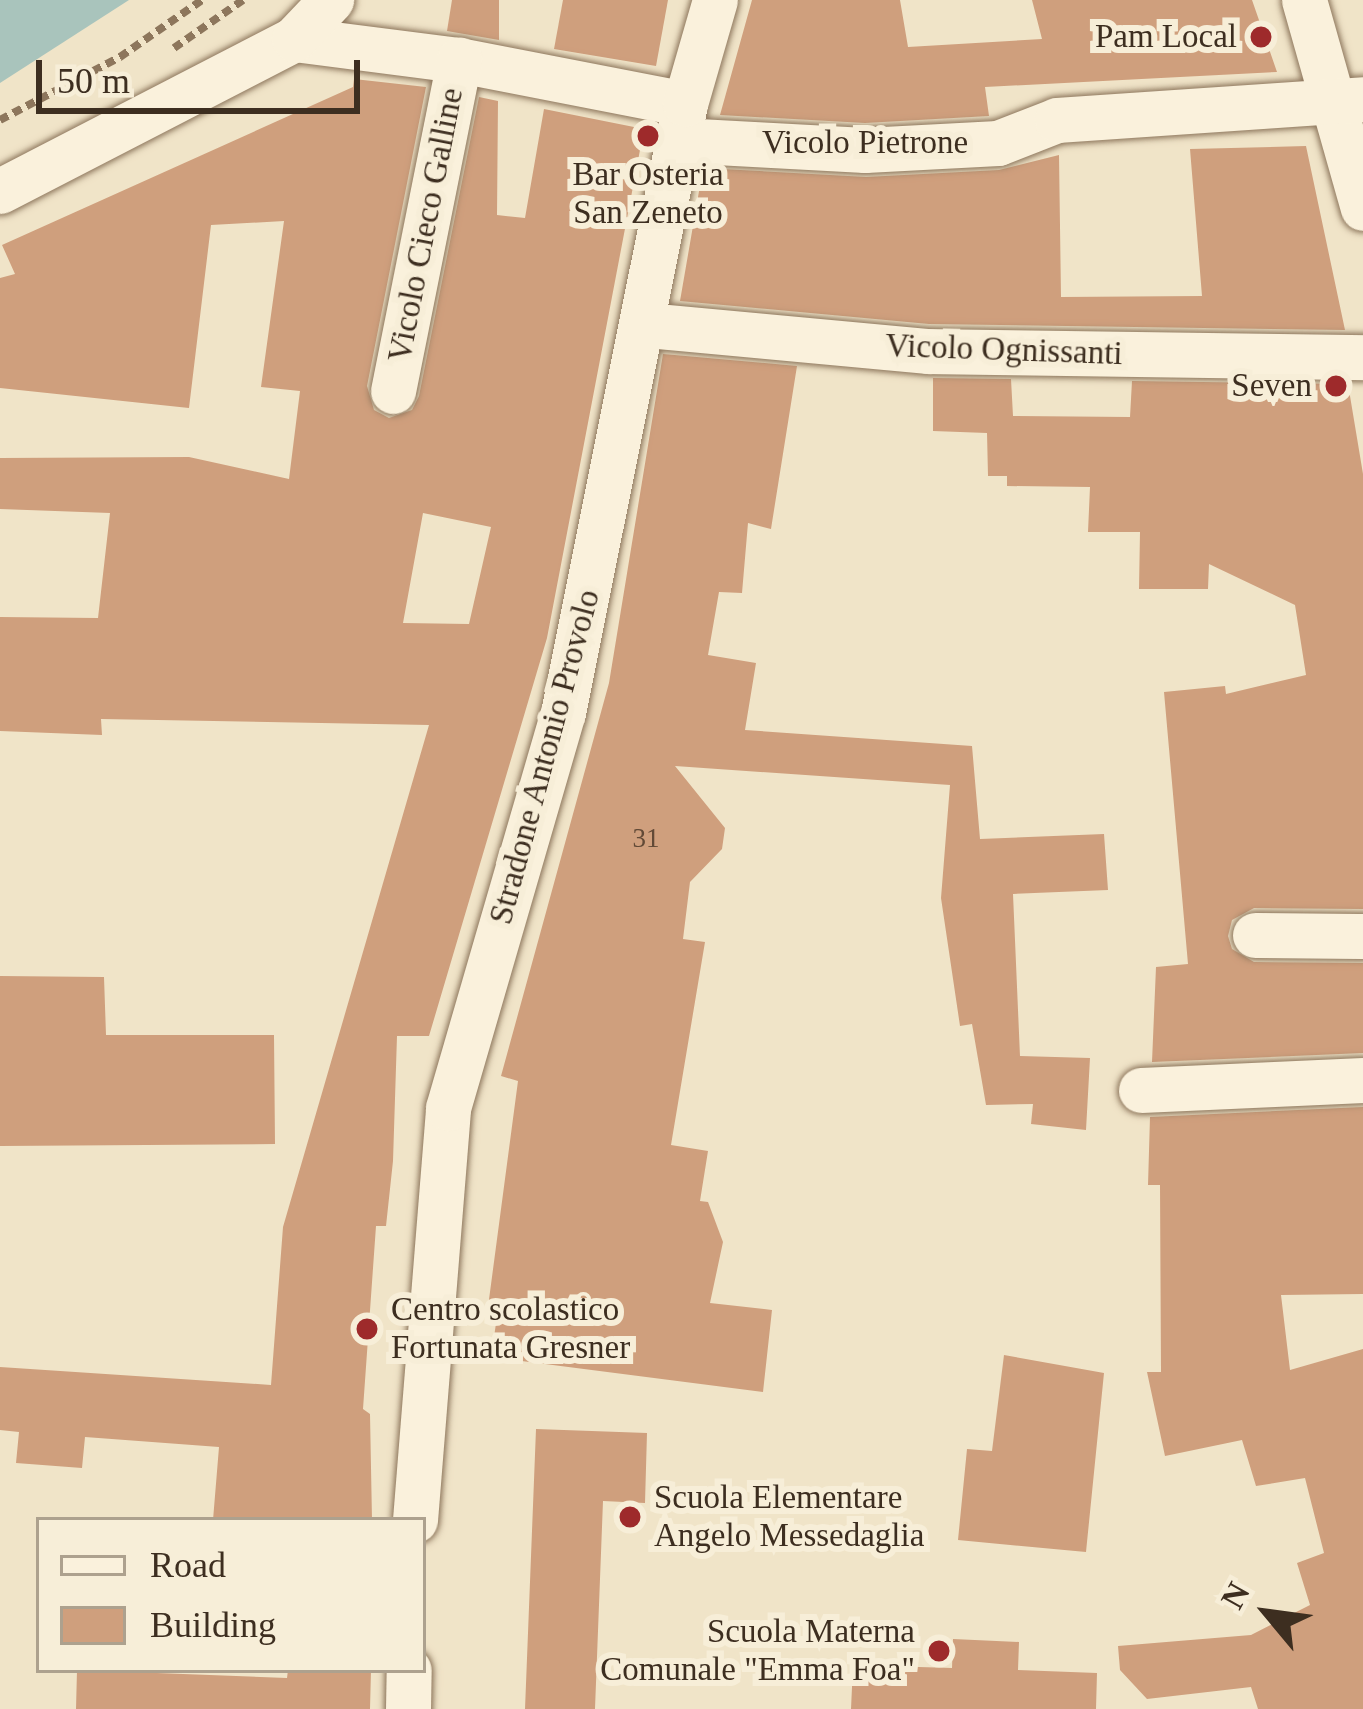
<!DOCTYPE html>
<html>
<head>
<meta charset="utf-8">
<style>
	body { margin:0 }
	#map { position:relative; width:1363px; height:1709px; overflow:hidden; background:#f0e4c8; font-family:Georgia,serif }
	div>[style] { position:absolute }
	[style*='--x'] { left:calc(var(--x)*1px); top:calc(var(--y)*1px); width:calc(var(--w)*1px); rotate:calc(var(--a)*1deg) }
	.water>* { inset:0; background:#a9c4bc }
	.building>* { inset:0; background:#cf9f7d }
	.path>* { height:8px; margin-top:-4px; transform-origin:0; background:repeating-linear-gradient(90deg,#8d765c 0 9px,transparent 0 15px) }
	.roads { filter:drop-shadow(0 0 3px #8d765c) drop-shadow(0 0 3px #8d765c) }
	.minor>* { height:45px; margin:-22.5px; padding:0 22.5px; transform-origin:22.5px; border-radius:22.5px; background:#faf1dc }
	.dots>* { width:33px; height:33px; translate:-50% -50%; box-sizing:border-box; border:6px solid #f7eed8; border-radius:50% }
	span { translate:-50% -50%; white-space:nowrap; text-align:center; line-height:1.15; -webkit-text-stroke:12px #f7eed8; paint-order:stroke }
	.number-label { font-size:27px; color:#624a37 }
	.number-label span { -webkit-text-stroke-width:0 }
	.poi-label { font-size:33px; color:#3d2e20 }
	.right { translate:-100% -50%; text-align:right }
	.left { translate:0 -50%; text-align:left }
	.street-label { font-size:33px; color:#3d2e20 }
	.legend { position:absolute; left:36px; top:1517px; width:390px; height:156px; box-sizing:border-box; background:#f7eed8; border:3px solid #ada18e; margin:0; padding:15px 21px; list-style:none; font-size:36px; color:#3d2e20 }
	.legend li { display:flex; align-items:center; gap:24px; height:60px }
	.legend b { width:60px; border:3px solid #ada18e }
	.north { position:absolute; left:1207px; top:1553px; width:120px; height:120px; -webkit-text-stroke:9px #f7eed8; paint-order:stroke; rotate:299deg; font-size:33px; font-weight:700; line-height:48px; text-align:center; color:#3d2e20 }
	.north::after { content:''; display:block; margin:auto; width:42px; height:54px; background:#3d2e20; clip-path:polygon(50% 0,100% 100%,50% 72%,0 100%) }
	.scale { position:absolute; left:36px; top:60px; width:324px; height:54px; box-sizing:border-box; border:6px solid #3d2e20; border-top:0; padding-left:15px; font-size:36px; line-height:42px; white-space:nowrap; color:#3d2e20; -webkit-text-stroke:9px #f7eed8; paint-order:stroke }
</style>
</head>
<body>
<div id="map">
	<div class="water">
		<div style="clip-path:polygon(0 0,129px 0,0 83px)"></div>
	</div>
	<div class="building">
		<div style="clip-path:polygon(452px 0,499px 0,499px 40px,447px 31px)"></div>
		<div style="clip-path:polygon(563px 0,668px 0,656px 66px,554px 49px)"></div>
		<div style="clip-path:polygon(752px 0,900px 0,908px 47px,1042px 39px,1032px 0,1252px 0,1277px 72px,985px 87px,989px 116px,865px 123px,720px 115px)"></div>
		<div style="clip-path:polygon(evenodd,354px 79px,426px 87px,367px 386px,374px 410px,389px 418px,412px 410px,419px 396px,479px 97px,498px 101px,497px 215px,525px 218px,544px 109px,644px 129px,547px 638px,429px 1036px,397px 1036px,393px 1161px,386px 1226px,376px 1226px,363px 1409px,370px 1414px,372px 1520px,213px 1520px,219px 1447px,85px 1437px,82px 1468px,16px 1463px,19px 1432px,0 1430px,0 1367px,271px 1385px,283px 1227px,429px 725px,101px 719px,102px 735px,0 731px,0 617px,98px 618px,110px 513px,0 509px,0 458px,189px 457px,289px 479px,300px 391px,261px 387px,284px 221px,211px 225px,189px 408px,0 388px,0 278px,15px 274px,2px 245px,353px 87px,354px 79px,423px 513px,491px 527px,469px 624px,403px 623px,423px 513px)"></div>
		<div style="clip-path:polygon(1306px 146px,1345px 330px,929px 324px,680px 301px,703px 168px,866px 177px,999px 170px,1059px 155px,1061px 297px,1202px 296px,1190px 149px)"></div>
		<div style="clip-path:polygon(663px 354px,797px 366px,771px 529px,748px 523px,742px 593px,719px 592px,708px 655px,756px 663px,745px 730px,972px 746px,980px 839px,1104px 834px,1108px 890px,1013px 894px,1020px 1056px,1090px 1058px,1086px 1130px,1031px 1124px,1033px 1104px,986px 1105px,972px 1024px,960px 1026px,941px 898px,950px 785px,675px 766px,725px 828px,722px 849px,690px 882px,683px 939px,705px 942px,671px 1145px,708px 1151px,700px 1201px,708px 1202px,723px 1242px,710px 1303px,772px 1310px,763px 1392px,491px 1357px,498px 1310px,488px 1307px,518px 1081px,501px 1076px,609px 683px)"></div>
		<div style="clip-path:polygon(933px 378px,1011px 379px,1013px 416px,1130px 417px,1132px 381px,1348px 384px,1363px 474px,1363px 909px,1254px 908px,1232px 920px,1228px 936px,1232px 949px,1254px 962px,1363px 963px,1363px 1053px,1152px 1062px,1156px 967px,1188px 964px,1164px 692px,1225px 686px,1226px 694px,1306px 675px,1295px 605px,1209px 564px,1208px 589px,1139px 589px,1140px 532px,1088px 532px,1090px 487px,1007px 486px,1007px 476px,988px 476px,987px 433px,933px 431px)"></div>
		<div style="clip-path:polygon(0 976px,104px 977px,106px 1035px,274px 1035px,275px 1144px,0 1146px)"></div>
		<div style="clip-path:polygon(1363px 1107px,1363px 1294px,1281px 1295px,1290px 1370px,1363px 1349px,1363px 1709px,1258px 1709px,1251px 1687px,1147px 1699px,1120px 1670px,1118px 1646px,1251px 1635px,1310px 1605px,1297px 1563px,1324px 1553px,1305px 1478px,1256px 1486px,1242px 1440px,1165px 1456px,1147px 1372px,1161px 1372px,1160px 1185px,1148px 1185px,1150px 1117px)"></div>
		<div style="clip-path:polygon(1004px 1355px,1104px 1373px,1086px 1552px,958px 1540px,967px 1449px,992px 1451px)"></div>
		<div style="clip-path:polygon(536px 1429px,647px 1433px,645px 1503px,603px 1501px,595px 1709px,525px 1709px)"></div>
		<div style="clip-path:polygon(953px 1639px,1019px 1642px,1018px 1670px,1097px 1673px,1096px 1709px,851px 1709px,853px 1665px,952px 1668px)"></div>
		<div style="clip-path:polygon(77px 1670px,287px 1678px,288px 1670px,371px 1670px,370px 1709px,76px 1709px)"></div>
	</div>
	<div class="path">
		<div style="--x:174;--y:48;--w:84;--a:-34.8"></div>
		<div style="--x:0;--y:120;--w:136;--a:-27.7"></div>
		<div style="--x:120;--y:57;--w:100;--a:-34.8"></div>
	</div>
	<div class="roads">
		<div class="minor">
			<div style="--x:1304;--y:0;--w:216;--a:74.2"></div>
			<div style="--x:294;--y:39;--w:166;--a:7.3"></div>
			<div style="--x:459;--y:60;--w:230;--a:11"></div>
			<div style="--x:679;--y:140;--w:186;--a:3.1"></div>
			<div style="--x:865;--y:150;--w:133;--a:-3"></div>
			<div style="--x:998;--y:143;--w:63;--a:-21.3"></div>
			<div style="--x:1057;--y:120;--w:307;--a:-3.9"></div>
			<div style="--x:0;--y:191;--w:331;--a:-27.3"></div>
			<div style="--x:294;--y:39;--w:54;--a:-46.5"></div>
			<div style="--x:646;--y:325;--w:283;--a:5.3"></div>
			<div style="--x:928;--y:351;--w:435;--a:0.8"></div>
			<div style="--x:393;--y:391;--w:338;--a:-78.7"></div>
			<div style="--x:1255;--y:935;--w:108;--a:0.5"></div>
			<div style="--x:1141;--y:1090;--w:222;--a:-2.6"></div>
			<div style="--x:415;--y:1520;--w:413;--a:-85.4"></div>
			<div style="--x:448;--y:1108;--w:411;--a:-73.8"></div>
			<div style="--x:563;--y:713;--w:621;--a:-78.67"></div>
			<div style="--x:685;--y:104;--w:108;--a:-73.9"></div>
			<div style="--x:408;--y:1709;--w:39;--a:-89"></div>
		</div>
	</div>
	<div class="dots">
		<div style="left:1261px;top:37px;background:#9e2a2b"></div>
		<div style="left:648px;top:136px;background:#9e2a2b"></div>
		<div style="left:1336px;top:386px;background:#9e2a2b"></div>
		<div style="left:367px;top:1329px;background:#9e2a2b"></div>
		<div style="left:630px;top:1517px;background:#9e2a2b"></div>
		<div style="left:939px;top:1651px;background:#9e2a2b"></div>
	</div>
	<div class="number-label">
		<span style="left:646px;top:839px">31</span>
	</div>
	<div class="poi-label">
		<span class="right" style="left:1237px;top:37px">Pam Local</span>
		<span style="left:648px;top:194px">Bar Osteria<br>San Zeneto</span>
		<span class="right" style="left:1312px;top:386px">Seven</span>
		<span class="left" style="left:391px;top:1329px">Centro scolastico<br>Fortunata Gresner</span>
		<span class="left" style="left:654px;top:1517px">Scuola Elementare<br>Angelo Messedaglia</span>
		<span class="right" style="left:915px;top:1651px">Scuola Materna<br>Comunale "Emma Foa"</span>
	</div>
	<div class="street-label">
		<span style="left:865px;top:143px">Vicolo Pietrone</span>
		<span style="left:426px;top:225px;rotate:-79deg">Vicolo Cieco Galline</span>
		<span style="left:1004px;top:350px;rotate:2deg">Vicolo Ognissanti</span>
		<span style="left:545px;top:757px;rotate:-75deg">Stradone Antonio Provolo</span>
	</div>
	<ul class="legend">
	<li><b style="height:15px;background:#faf1dc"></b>Road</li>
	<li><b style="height:33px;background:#cf9f7d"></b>Building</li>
	</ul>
	<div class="north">N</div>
	<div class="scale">50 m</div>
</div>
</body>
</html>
